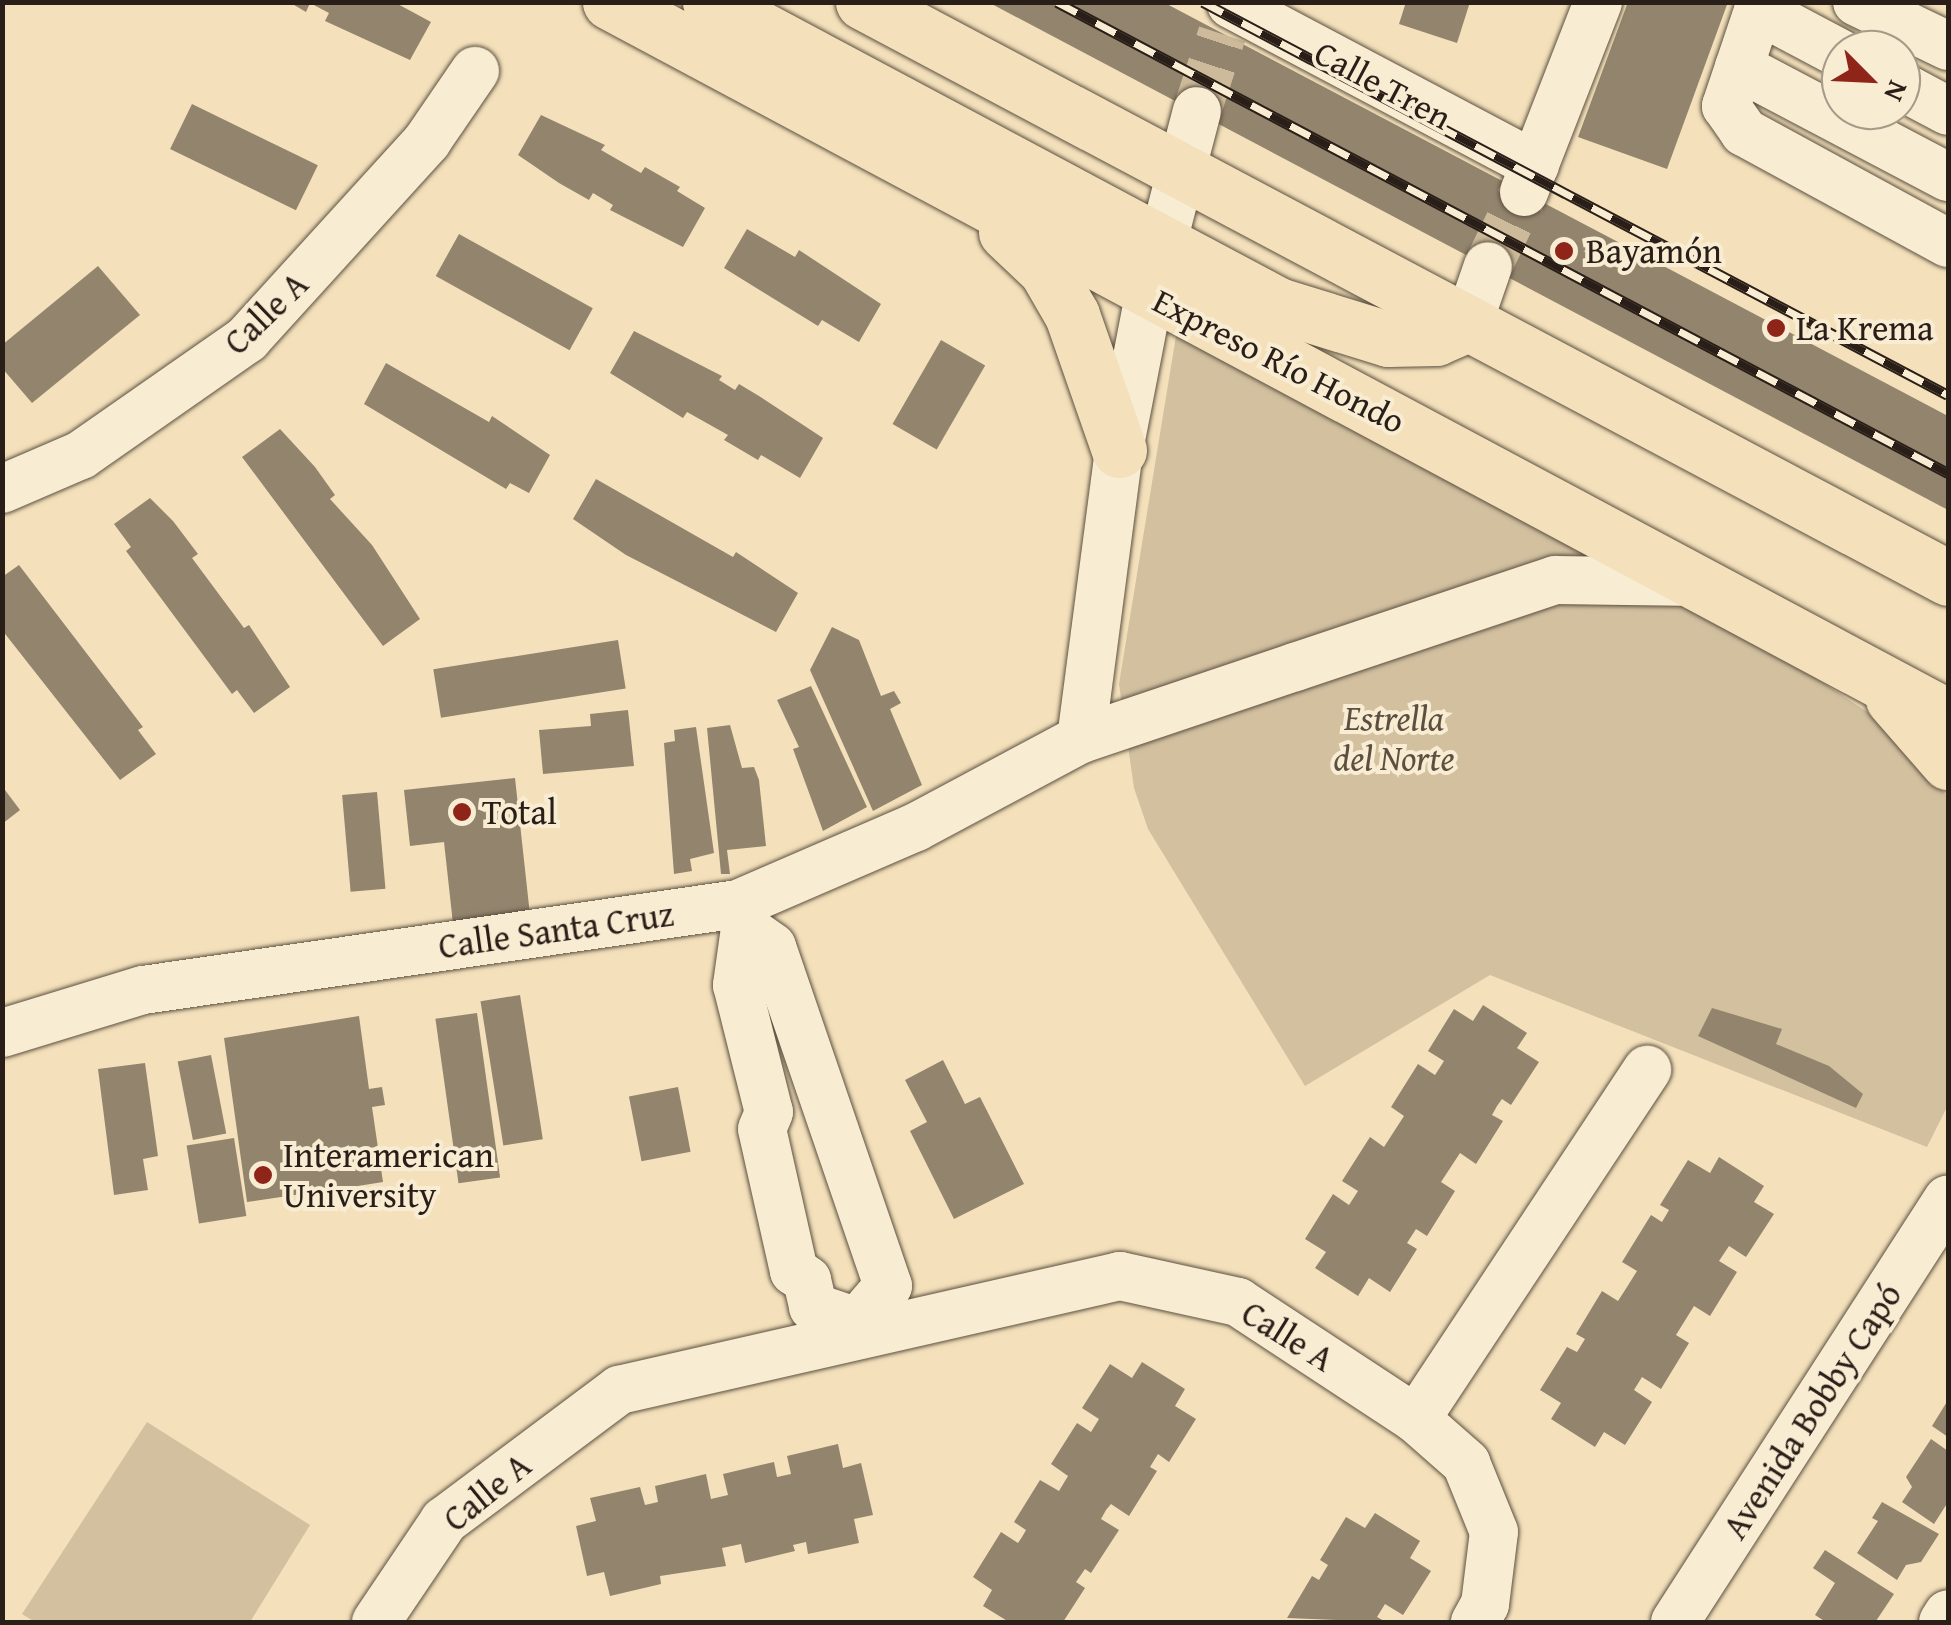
<!DOCTYPE html>
<html>
<head>
<meta charset="utf-8">
<style>
	body { margin:0 }
	#map { position:relative; width:1951px; height:1625px; overflow:hidden; background:#f4e1bb; font-family:"Gentium Book Plus",serif }
	div>[style] { position:absolute }
	[style*='--x'] { left:calc(var(--x)*1px); top:calc(var(--y)*1px); width:calc(var(--w)*1px); rotate:calc(var(--a)*1deg) }
	.green>* { inset:0; background:#d2c09f }
	.building>* { inset:0; background:#93846d; transform-origin:0 0 }
	.minor-tunnel>* { height:48px; margin-top:-24px; transform-origin:0; background:repeating-linear-gradient(90deg,#ccba9a 0 48px,transparent 0 72px) }
	.roads { filter:drop-shadow(0 0 2px #5c5041) drop-shadow(0 0 2px #5c5041) }
	.minor>* { height:48px; margin:-24px; padding:0 24px; transform-origin:24px; border-radius:24px; background:#f8ecd3 }
	.highway>* { height:55px; margin:-27.5px; padding:0 27.5px; transform-origin:27.5px; border-radius:27.5px; background:#f4e1bb }
	.rail>* { height:11px; margin-top:-5.5px; transform-origin:0; background:repeating-linear-gradient(90deg,#f8ecd3 0 22px,#2a1f18 0 44px); box-sizing:border-box; border-block:2px solid #2a1f18 }
	.dots>* { width:28px; height:28px; translate:-50% -50%; box-sizing:border-box; border:5px solid #f8ecd3; border-radius:50% }
	span { translate:-50% -50%; white-space:nowrap; text-align:center; line-height:1.15; -webkit-text-stroke:8px #f8ecd3; paint-order:stroke }
	.street-label { font-size:35px; color:#2a1f18 }
	.poi-label { font-size:35px; color:#2a1f18 }
	.left { translate:0 -50%; text-align:left }
	.park-label { font-size:35px; color:#5c4f40; font-style:italic }
	.frame { position:absolute; inset:0; border:5px solid #2a1f18; pointer-events:none }
	.north { position:absolute; left:1821px; top:30px; width:100px; height:100px; box-sizing:border-box; background:#f8ecd3; border:2px solid #a69a88; border-radius:50%; rotate:114deg; font-size:28px; font-weight:700; line-height:40px; text-align:center; color:#2a1f18 }
	.north::after { content:''; display:block; margin:auto; width:35px; height:45px; background:#8f2418; clip-path:polygon(50% 0,100% 100%,50% 72%,0 100%) }
</style>
</head>
<body>
<div id="map">
	<div class="green">
		<div style="clip-path:polygon(1176px 336px,1750px 635px,1901px 734px,1948px 798px,1948px 1105px,1927px 1147px,1490px 975px,1305px 1086px,1148px 829px,1134px 788px,1119px 684px)"></div>
		<div style="clip-path:polygon(147px 1422px,310px 1525px,250px 1622px,35px 1622px,22px 1614px)"></div>
	</div>
	<div class="building">
		<div style="clip-path:polygon(289px 2px,394px 2px,431px 22px,410px 60px,325px 21px,329px 13px,310px 3px,306px 12px)"></div>
		<div style="clip-path:polygon(988px 2px,1163px 2px,1948px 416px,1948px 510px)"></div>
		<div style="clip-path:polygon(1406px 2px,1470px 2px,1457px 43px,1399px 24px)"></div>
		<div style="clip-path:polygon(1628px 2px,1728px 2px,1667px 169px,1578px 137px)"></div>
		<div style="left:192px;top:104px;width:140px;height:50px;rotate:26deg"></div>
		<div style="clip-path:polygon(541px 115px,605px 145px,601px 150px,641px 173px,645px 167px,680px 187px,677px 191px,705px 208px,683px 247px,610px 210px,613px 205px,593px 193px,589px 200px,559px 183px,518px 155px)"></div>
		<div style="clip-path:polygon(747px 229px,795px 257px,799px 250px,881px 304px,859px 342px,822px 320px,818px 326px,724px 268px)"></div>
		<div style="left:459px;top:234px;width:153px;height:48px;rotate:29deg"></div>
		<div style="clip-path:polygon(98px 266px,140px 315px,32px 403px,2px 368px,2px 345px)"></div>
		<div style="clip-path:polygon(634px 331px,722px 376px,719px 380px,735px 390px,739px 384px,759px 396px,823px 438px,800px 478px,761px 455px,758px 460px,724px 440px,728px 435px,687px 412px,683px 418px,610px 373px)"></div>
		<div style="left:941px;top:340px;width:51px;height:97px;rotate:30deg"></div>
		<div style="clip-path:polygon(386px 363px,489px 422px,492px 416px,550px 455px,529px 493px,510px 483px,506px 489px,364px 404px)"></div>
		<div style="clip-path:polygon(280px 429px,315px 467px,335px 495px,330px 499px,372px 545px,420px 619px,383px 646px,242px 457px)"></div>
		<div style="clip-path:polygon(596px 479px,733px 557px,736px 552px,798px 593px,776px 632px,626px 555px,573px 519px)"></div>
		<div style="clip-path:polygon(150px 498px,173px 521px,198px 554px,192px 558px,244px 628px,249px 625px,290px 687px,254px 713px,237px 690px,232px 694px,126px 551px,131px 547px,114px 524px)"></div>
		<div style="clip-path:polygon(19px 565px,143px 727px,138px 730px,156px 754px,120px 780px,2px 630px,2px 577px)"></div>
		<div style="clip-path:polygon(832px 627px,859px 640px,881px 696px,894px 691px,901px 703px,890px 709px,922px 785px,873px 811px,810px 670px)"></div>
		<div style="left:618px;top:640px;width:49px;height:187px;rotate:81deg"></div>
		<div style="clip-path:polygon(811px 686px,867px 807px,823px 831px,793px 749px,799px 747px,777px 700px)"></div>
		<div style="clip-path:polygon(628px 710px,634px 766px,543px 774px,539px 730px,591px 726px,590px 714px)"></div>
		<div style="clip-path:polygon(730px 725px,742px 768px,754px 767px,759px 780px,766px 846px,727px 850px,730px 874px,721px 874px,707px 728px)"></div>
		<div style="clip-path:polygon(696px 727px,714px 853px,690px 859px,692px 871px,674px 874px,664px 743px,675px 741px,674px 730px)"></div>
		<div style="clip-path:polygon(515px 778px,530px 915px,453px 924px,444px 842px,410px 846px,404px 790px)"></div>
		<div style="clip-path:polygon(2px 786px,20px 810px,2px 824px)"></div>
		<div style="left:377px;top:792px;width:97px;height:35px;rotate:85deg"></div>
		<div style="left:520px;top:995px;width:146px;height:40px;rotate:81deg"></div>
		<div style="clip-path:polygon(1483px 1005px,1527px 1033px,1517px 1048px,1539px 1062px,1511px 1105px,1502px 1099px,1497px 1106px,1492px 1115px,1503px 1121px,1476px 1164px,1460px 1153px,1441px 1182px,1455px 1191px,1427px 1236px,1416px 1229px,1407px 1243px,1417px 1249px,1390px 1292px,1369px 1278px,1358px 1296px,1315px 1268px,1326px 1252px,1305px 1239px,1333px 1194px,1349px 1205px,1358px 1191px,1342px 1181px,1370px 1137px,1384px 1147px,1404px 1116px,1391px 1107px,1418px 1064px,1435px 1075px,1444px 1061px,1428px 1051px,1454px 1009px,1473px 1021px)"></div>
		<div style="clip-path:polygon(1712px 1008px,1782px 1029px,1776px 1044px,1829px 1066px,1863px 1094px,1856px 1108px,1698px 1036px)"></div>
		<div style="left:477px;top:1013px;width:166px;height:42px;rotate:82deg"></div>
		<div style="clip-path:polygon(359px 1016px,369px 1089px,382px 1087px,385px 1105px,372px 1107px,383px 1182px,320px 1192px,322px 1204px,310px 1206px,308px 1193px,247px 1202px,224px 1038px)"></div>
		<div style="left:211px;top:1055px;width:80px;height:34px;rotate:79deg"></div>
		<div style="clip-path:polygon(943px 1060px,965px 1104px,980px 1097px,1024px 1184px,954px 1219px,910px 1131px,927px 1122px,905px 1080px)"></div>
		<div style="clip-path:polygon(145px 1063px,158px 1156px,143px 1159px,148px 1190px,114px 1195px,98px 1069px)"></div>
		<div style="left:678px;top:1087px;width:66px;height:50px;rotate:79deg"></div>
		<div style="left:234px;top:1138px;width:79px;height:48px;rotate:81deg"></div>
		<div style="clip-path:polygon(1719px 1157px,1764px 1186px,1754px 1202px,1774px 1214px,1746px 1257px,1729px 1246px,1719px 1261px,1737px 1272px,1710px 1316px,1694px 1306px,1676px 1335px,1689px 1343px,1661px 1389px,1642px 1377px,1634px 1390px,1652px 1402px,1625px 1445px,1604px 1432px,1595px 1447px,1551px 1419px,1561px 1403px,1540px 1390px,1567px 1347px,1577px 1352px,1585px 1339px,1576px 1334px,1602px 1291px,1618px 1301px,1627px 1287px,1637px 1271px,1622px 1262px,1651px 1215px,1662px 1222px,1669px 1210px,1660px 1205px,1688px 1160px,1710px 1173px)"></div>
		<div style="clip-path:polygon(1142px 1362px,1185px 1389px,1175px 1406px,1196px 1419px,1169px 1462px,1158px 1454px,1150px 1467px,1157px 1471px,1129px 1516px,1111px 1504px,1106px 1510px,1101px 1519px,1119px 1530px,1091px 1573px,1085px 1569px,1076px 1582px,1085px 1588px,1063px 1622px,1009px 1622px,983px 1606px,992px 1590px,973px 1577px,1001px 1532px,1018px 1543px,1022px 1537px,1026px 1530px,1014px 1522px,1040px 1480px,1059px 1491px,1068px 1476px,1051px 1464px,1077px 1423px,1091px 1432px,1099px 1419px,1082px 1408px,1110px 1364px,1132px 1378px)"></div>
		<div style="clip-path:polygon(1948px 1400px,1948px 1437px,1932px 1426px)"></div>
		<div style="clip-path:polygon(1931px 1439px,1948px 1451px,1948px 1502px,1934px 1524px,1902px 1502px,1912px 1487px,1906px 1477px)"></div>
		<div style="clip-path:polygon(838px 1444px,843px 1468px,861px 1463px,873px 1515px,854px 1519px,859px 1543px,808px 1554px,806px 1542px,793px 1545px,795px 1551px,745px 1563px,741px 1544px,722px 1548px,726px 1566px,660px 1576px,661px 1584px,610px 1596px,604px 1572px,587px 1576px,576px 1526px,596px 1521px,590px 1498px,640px 1487px,645px 1505px,658px 1502px,655px 1486px,706px 1474px,711px 1499px,728px 1495px,723px 1474px,774px 1462px,777px 1477px,791px 1474px,787px 1456px)"></div>
		<div style="clip-path:polygon(1882px 1502px,1939px 1534px,1921px 1562px,1906px 1565px,1897px 1580px,1857px 1553px,1878px 1521px,1872px 1518px)"></div>
		<div style="clip-path:polygon(1375px 1513px,1420px 1541px,1410px 1558px,1431px 1571px,1403px 1615px,1385px 1604px,1377px 1617px,1386px 1622px,1287px 1618px,1312px 1576px,1319px 1580px,1328px 1565px,1320px 1560px,1346px 1517px,1365px 1528px)"></div>
		<div style="clip-path:polygon(1825px 1550px,1894px 1594px,1876px 1621px,1826px 1622px,1815px 1615px,1835px 1583px,1813px 1568px)"></div>
	</div>
	<div class="minor-tunnel">
		<div style="--x:1197;--y:111;--w:81;--a:-72"></div>
		<div style="--x:1488;--y:266;--w:82;--a:-64.1"></div>
	</div>
	<div class="roads">
		<div class="minor">
			<div style="--x:1761;--y:2;--w:110;--a:108.6"></div>
			<div style="--x:1726;--y:106;--w:32;--a:55"></div>
			<div style="--x:1744;--y:132;--w:232;--a:28.6"></div>
			<div style="--x:1857;--y:2;--w:101;--a:25.8"></div>
			<div style="--x:1231;--y:4;--w:344;--a:27.9"></div>
			<div style="--x:1758;--y:10;--w:94;--a:27.9"></div>
			<div style="--x:1739;--y:67;--w:236;--a:27.8"></div>
			<div style="--x:1901;--y:86;--w:53;--a:28"></div>
			<div style="--x:1524;--y:192;--w:204;--a:-68.7"></div>
			<div style="--x:1468;--y:324;--w:61;--a:-71"></div>
			<div style="--x:2;--y:489;--w:86;--a:-23.3"></div>
			<div style="--x:81;--y:455;--w:203;--a:-34.9"></div>
			<div style="--x:247;--y:339;--w:268;--a:-47.7"></div>
			<div style="--x:427;--y:141;--w:85;--a:-55.6"></div>
			<div style="--x:1081;--y:739;--w:291;--a:-82.5"></div>
			<div style="--x:1119;--y:450;--w:158;--a:-79"></div>
			<div style="--x:1149;--y:295;--w:190;--a:-75.4"></div>
			<div style="--x:738;--y:904;--w:25;--a:74"></div>
			<div style="--x:745;--y:928;--w:58;--a:98"></div>
			<div style="--x:737;--y:985;--w:131;--a:75.9"></div>
			<div style="--x:769;--y:1112;--w:18;--a:112"></div>
			<div style="--x:762;--y:1129;--w:146;--a:77.3"></div>
			<div style="--x:794;--y:1271;--w:16;--a:35"></div>
			<div style="--x:807;--y:1280;--w:28;--a:77"></div>
			<div style="--x:813;--y:1307;--w:46;--a:18.8"></div>
			<div style="--x:745;--y:928;--w:33;--a:35"></div>
			<div style="--x:772;--y:947;--w:358;--a:71.1"></div>
			<div style="--x:888;--y:1286;--w:48;--a:130.7"></div>
			<div style="--x:2;--y:1033;--w:147;--a:-17"></div>
			<div style="--x:143;--y:990;--w:601;--a:-8.22"></div>
			<div style="--x:738;--y:904;--w:194;--a:-23.4"></div>
			<div style="--x:916;--y:827;--w:187;--a:-28.1"></div>
			<div style="--x:1081;--y:739;--w:226;--a:-18.6"></div>
			<div style="--x:1295;--y:667;--w:274;--a:-18.5"></div>
			<div style="--x:1555;--y:580;--w:144;--a:0.8"></div>
			<div style="--x:1416;--y:1419;--w:419;--a:-56.5"></div>
			<div style="--x:376;--y:1622;--w:122;--a:-56"></div>
			<div style="--x:444;--y:1521;--w:219;--a:-36.8"></div>
			<div style="--x:619;--y:1390;--w:514;--a:-12.82"></div>
			<div style="--x:1120;--y:1276;--w:121;--a:12.4"></div>
			<div style="--x:1238;--y:1302;--w:213;--a:33.3"></div>
			<div style="--x:1416;--y:1419;--w:67;--a:41.3"></div>
			<div style="--x:1466;--y:1463;--w:74;--a:67.9"></div>
			<div style="--x:1494;--y:1532;--w:73;--a:97.1"></div>
			<div style="--x:1485;--y:1604;--w:21;--a:119"></div>
			<div style="--x:1675;--y:1622;--w:503;--a:-57.16"></div>
			<div style="--x:1943;--y:1622;--w:9;--a:-58"></div>
		</div>
		<div class="highway">
			<div style="--x:610;--y:2;--w:1517;--a:28.12"></div>
			<div style="--x:710;--y:2;--w:644;--a:28.08"></div>
			<div style="--x:1278;--y:305;--w:115;--a:17.2"></div>
			<div style="--x:1388;--y:339;--w:48;--a:-1.2"></div>
			<div style="--x:1436;--y:338;--w:35;--a:-24"></div>
			<div style="--x:863;--y:2;--w:1228;--a:27.96"></div>
			<div style="--x:1006;--y:232;--w:55;--a:43.5"></div>
			<div style="--x:1046;--y:270;--w:52;--a:60"></div>
			<div style="--x:1072;--y:315;--w:143;--a:70.8"></div>
			<div style="--x:1893;--y:699;--w:84;--a:48.9"></div>
		</div>
	</div>
	<div class="rail">
		<div style="--x:1057;--y:2;--w:1008;--a:27.86"></div>
		<div style="--x:1203;--y:2;--w:842;--a:27.81"></div>
	</div>
	<div class="dots">
		<div style="left:1564px;top:251px;background:#8f2418"></div>
		<div style="left:1776px;top:328px;background:#8f2418"></div>
		<div style="left:462px;top:812px;background:#8f2418"></div>
		<div style="left:263px;top:1175px;background:#8f2418"></div>
	</div>
	<div class="street-label">
		<span style="left:1383px;top:85px;rotate:28deg">Calle Tren</span>
		<span style="left:266px;top:313px;rotate:-44deg">Calle A</span>
		<span style="left:1279px;top:361px;rotate:27deg">Expreso Río Hondo</span>
		<span style="left:556px;top:930px;rotate:-8deg">Calle Santa Cruz</span>
		<span style="left:1288px;top:1336px;rotate:32deg">Calle A</span>
		<span style="left:1812px;top:1411px;rotate:-57deg">Avenida Bobby Capó</span>
		<span style="left:487px;top:1492px;rotate:-39deg">Calle A</span>
	</div>
	<div class="poi-label">
		<span class="left" style="left:1586px;top:251px">Bayamón</span>
		<span class="left" style="left:1796px;top:328px">La Krema</span>
		<span class="left" style="left:482px;top:812px">Total</span>
		<span class="left" style="left:283px;top:1175px">Interamerican<br>University</span>
	</div>
	<div class="park-label">
		<span style="left:1394px;top:738px">Estrella<br>del Norte</span>
	</div>
	<div class="frame"></div>
	<div class="north">N</div>
</div>
</body>
</html>
